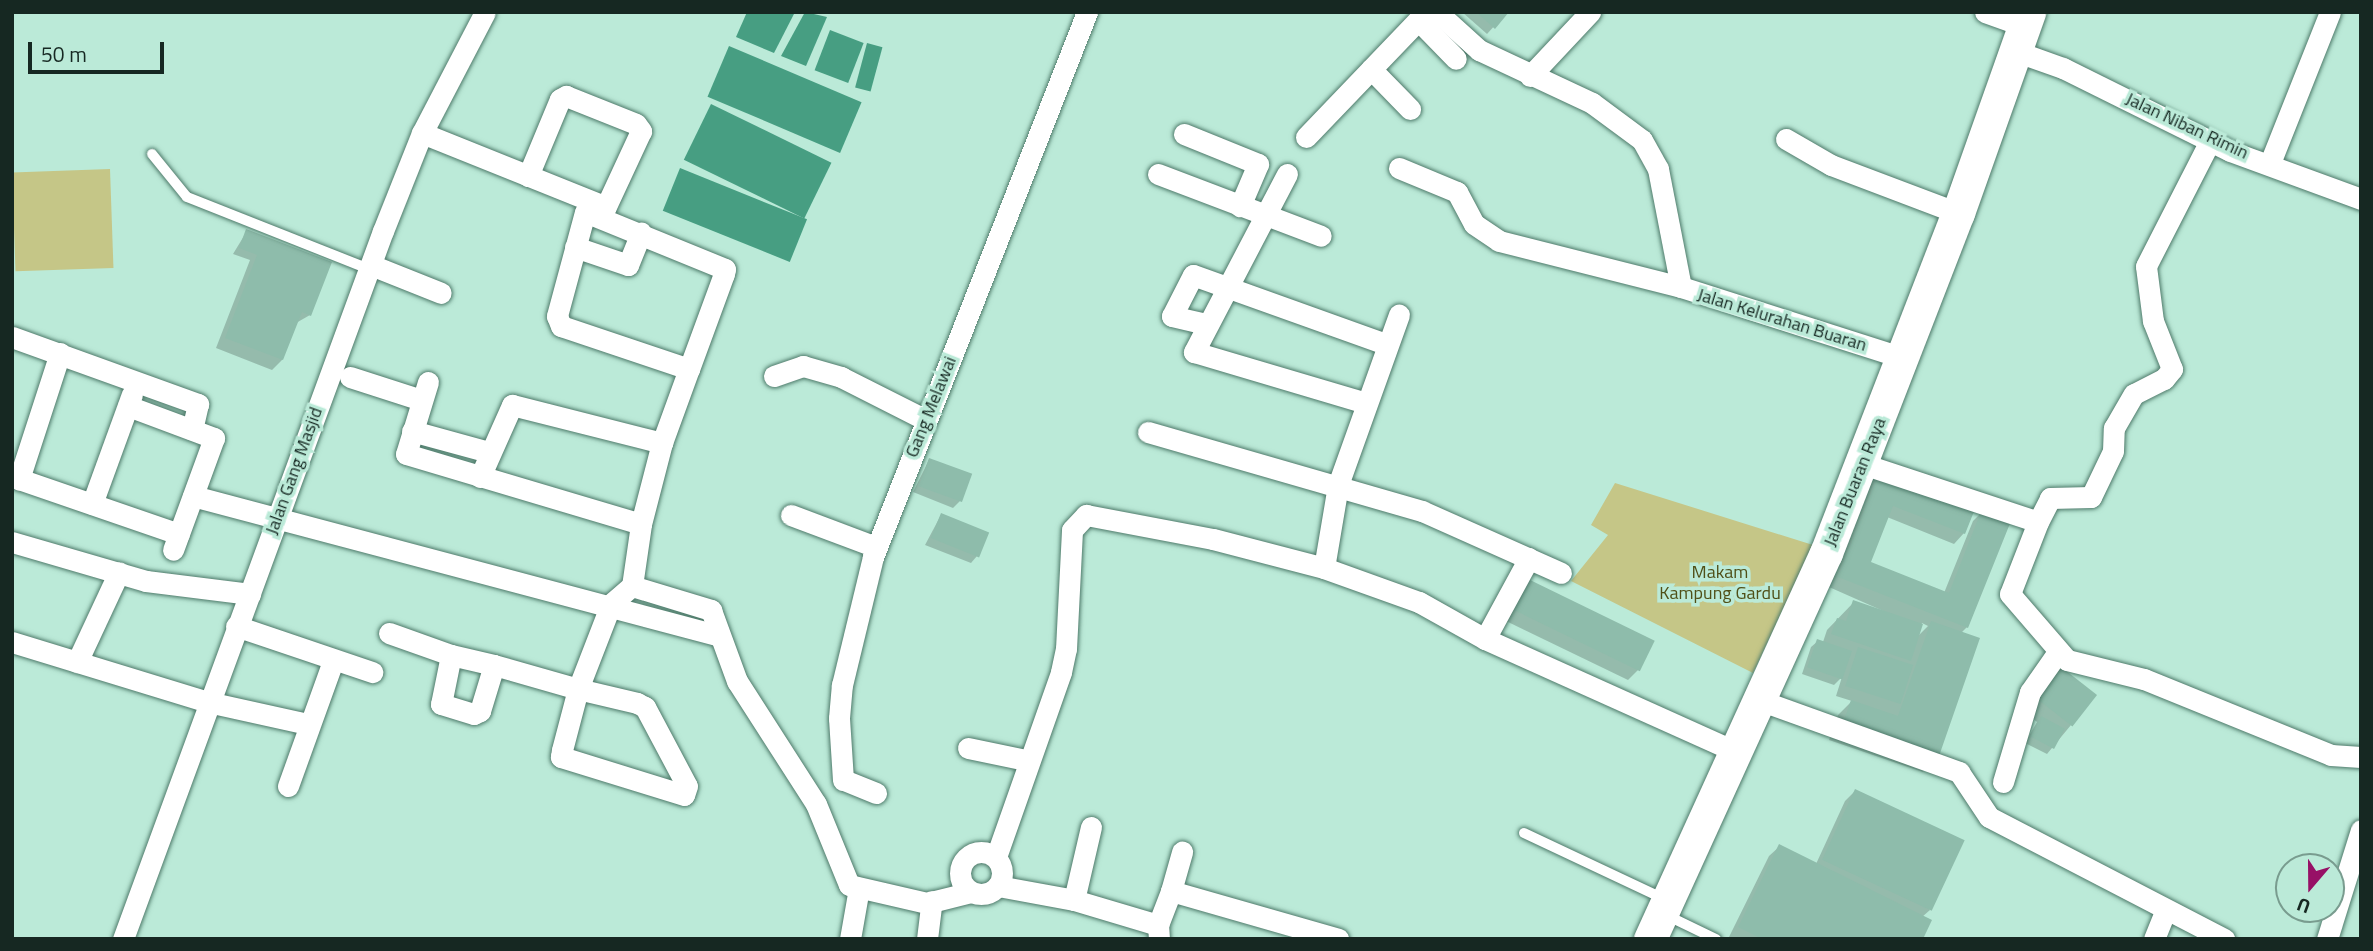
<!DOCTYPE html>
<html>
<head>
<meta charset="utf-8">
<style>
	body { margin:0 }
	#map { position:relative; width:2373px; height:951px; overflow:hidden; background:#bbead8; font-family:"Titillium Web",sans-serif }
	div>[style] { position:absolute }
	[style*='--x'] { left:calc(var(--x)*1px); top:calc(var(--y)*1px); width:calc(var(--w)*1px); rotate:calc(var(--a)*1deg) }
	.green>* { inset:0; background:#c5c687; transform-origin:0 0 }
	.water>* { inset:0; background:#479e82; transform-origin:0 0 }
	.shadow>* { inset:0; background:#0003 }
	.building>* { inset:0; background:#8ebcab; transform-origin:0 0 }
	.roads { filter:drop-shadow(0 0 2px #4e7a6a) drop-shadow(0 0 2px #4e7a6a) }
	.service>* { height:10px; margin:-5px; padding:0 5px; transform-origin:5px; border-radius:5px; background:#fff }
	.minor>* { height:21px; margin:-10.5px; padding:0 10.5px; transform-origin:10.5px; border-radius:10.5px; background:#fff }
	.minor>.ring { margin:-10.5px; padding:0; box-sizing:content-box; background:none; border:21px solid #fff; border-radius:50% }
	.primary>* { height:33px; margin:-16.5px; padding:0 16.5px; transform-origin:16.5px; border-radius:16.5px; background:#fff }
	span { translate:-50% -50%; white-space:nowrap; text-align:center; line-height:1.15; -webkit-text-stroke:7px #bbead8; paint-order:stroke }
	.street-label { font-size:18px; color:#162822 }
	.park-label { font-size:18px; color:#4f4f17 }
	.frame { position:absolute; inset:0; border:14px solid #162822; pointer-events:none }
	.north { position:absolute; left:2275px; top:853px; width:70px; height:70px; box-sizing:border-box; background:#bbead8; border:2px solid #799c8f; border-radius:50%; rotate:200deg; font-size:19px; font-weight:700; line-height:28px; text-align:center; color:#162822 }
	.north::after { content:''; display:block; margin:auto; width:24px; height:32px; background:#971066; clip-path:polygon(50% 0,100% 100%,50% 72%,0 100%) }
	.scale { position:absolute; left:28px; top:42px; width:136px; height:32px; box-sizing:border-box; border:4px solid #162822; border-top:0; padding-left:9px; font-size:21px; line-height:24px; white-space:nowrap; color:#162822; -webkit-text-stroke:5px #bbead8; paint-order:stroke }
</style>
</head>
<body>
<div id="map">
	<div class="green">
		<div style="left:110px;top:169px;width:99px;height:98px;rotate:88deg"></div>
		<div style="clip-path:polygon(1615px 483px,1813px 545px,1753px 673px,1571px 581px,1608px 535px,1591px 525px)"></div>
	</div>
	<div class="water">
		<div style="clip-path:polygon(747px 12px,795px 12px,774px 53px,736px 37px)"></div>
		<div style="clip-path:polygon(805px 12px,827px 17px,806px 66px,781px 56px)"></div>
		<div style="left:830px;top:30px;width:36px;height:43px;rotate:21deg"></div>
		<div style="left:867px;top:43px;width:16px;height:46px;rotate:15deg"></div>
		<div style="left:729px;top:46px;width:144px;height:55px;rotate:23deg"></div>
		<div style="left:711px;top:104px;width:134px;height:62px;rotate:26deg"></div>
		<div style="left:680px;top:168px;width:137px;height:46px;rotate:22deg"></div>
	</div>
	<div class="shadow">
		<div style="clip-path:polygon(1462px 12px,1507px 12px,1487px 34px)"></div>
		<div style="clip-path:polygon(247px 231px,310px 315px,296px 323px,282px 360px,272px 370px,216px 348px,250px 260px,233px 254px)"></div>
		<div style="clip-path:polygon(929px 460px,960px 501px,953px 508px,913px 492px)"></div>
		<div style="clip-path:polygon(evenodd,1880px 473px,1964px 533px,1954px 544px,1887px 517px,1869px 563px,1944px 593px,1973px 521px,1983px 511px,1967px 627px,1961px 633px,1936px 759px,1923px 772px,1829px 740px,1838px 715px,1852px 701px,1836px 696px,1842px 677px,1834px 685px,1802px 674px,1811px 647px,1818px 641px,1823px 642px,1827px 630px,1854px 602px,1890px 614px,1829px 587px,1870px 484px,1880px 473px,1922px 623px,1928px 626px,1917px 637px,1922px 623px)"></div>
		<div style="clip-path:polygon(941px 515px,977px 556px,971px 563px,925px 545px)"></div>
		<div style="clip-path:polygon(1518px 591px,1652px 641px,1638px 670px,1628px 680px,1504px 620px)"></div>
		<div style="clip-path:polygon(2047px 681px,2071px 725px,2047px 754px,2025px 743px,2037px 722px,2023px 711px)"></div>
		<div style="clip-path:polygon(1855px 791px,1930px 910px,1922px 917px,1921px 939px,1729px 937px,1769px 856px,1780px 846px,1816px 864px,1845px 801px)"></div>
	</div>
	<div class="building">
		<div style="clip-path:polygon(1476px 12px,1509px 12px,1495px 29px)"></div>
		<div style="clip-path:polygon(246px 229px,332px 262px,311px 316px,302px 312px,283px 360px,225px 338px,257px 255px,239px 248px)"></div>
		<div style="left:929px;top:458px;width:46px;height:30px;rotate:20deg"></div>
		<div style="clip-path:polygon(1880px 471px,1975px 509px,1965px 534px,1893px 506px,1871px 562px,1949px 593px,1982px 509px,2011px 521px,1968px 628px,1838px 577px)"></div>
		<div style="left:941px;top:513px;width:52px;height:27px;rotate:22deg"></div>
		<div style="left:1528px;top:579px;width:141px;height:34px;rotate:26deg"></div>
		<div style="clip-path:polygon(1853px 600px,1923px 624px,1911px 661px,1831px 634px,1837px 618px,1846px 621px)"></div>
		<div style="clip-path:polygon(1931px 621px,1980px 638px,1938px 759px,1842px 726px,1851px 700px,1898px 716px)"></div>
		<div style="left:1817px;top:639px;width:37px;height:30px;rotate:19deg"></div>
		<div style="left:1858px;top:647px;width:58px;height:41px;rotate:18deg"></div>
		<div style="left:2060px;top:666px;width:47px;height:40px;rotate:38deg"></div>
		<div style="left:2041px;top:716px;width:27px;height:23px;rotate:28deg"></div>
		<div style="left:1855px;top:789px;width:121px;height:78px;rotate:25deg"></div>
		<div style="clip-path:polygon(1779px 844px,1932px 920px,1923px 939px,1762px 939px,1738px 927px)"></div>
	</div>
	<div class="roads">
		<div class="service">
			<div style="--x:152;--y:154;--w:55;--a:50.9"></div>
			<div style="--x:187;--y:197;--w:196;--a:21.6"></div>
			<div style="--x:1524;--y:833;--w:155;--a:25.2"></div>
			<div style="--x:1664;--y:914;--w:58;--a:25.7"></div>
		</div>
		<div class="minor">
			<div style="--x:1437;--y:12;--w:57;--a:42.1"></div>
			<div style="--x:1479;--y:50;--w:125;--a:25.1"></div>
			<div style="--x:1592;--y:103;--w:62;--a:36.5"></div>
			<div style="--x:1642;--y:140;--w:33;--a:61"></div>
			<div style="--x:1658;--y:169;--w:120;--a:79"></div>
			<div style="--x:1681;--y:287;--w:233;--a:17.7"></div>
			<div style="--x:1985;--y:12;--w:41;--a:19.7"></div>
			<div style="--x:1418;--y:20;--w:54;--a:45.7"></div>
			<div style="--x:2015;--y:51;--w:51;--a:19.5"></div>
			<div style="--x:2063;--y:68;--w:186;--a:26.4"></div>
			<div style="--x:2230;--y:151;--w:140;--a:20.1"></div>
			<div style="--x:1371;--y:69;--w:56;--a:45.7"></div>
			<div style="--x:1530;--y:76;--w:88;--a:-46.8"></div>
			<div style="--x:422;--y:133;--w:198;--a:21.9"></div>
			<div style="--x:1184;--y:134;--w:80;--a:22.1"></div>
			<div style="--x:1258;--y:164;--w:46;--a:113.2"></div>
			<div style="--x:1306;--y:137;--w:173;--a:-46.2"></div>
			<div style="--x:1786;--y:139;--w:52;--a:30"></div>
			<div style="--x:1831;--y:165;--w:136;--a:20.7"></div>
			<div style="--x:2270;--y:163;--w:162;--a:-68.3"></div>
			<div style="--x:1399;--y:168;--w:63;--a:22.5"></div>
			<div style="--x:1457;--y:192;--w:36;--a:62"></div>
			<div style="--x:1474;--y:224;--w:30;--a:34"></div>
			<div style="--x:1499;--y:241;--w:188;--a:14.2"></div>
			<div style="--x:1158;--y:174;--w:174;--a:20.8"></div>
			<div style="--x:1287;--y:174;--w:201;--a:117.6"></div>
			<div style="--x:1194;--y:352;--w:179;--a:16.5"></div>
			<div style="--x:528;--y:176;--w:83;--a:-67.4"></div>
			<div style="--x:560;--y:99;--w:7;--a:-27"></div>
			<div style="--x:566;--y:96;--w:75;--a:21.8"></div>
			<div style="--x:636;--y:124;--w:9;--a:54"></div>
			<div style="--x:641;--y:131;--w:95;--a:114.9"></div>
			<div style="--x:575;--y:247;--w:56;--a:18.8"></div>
			<div style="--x:628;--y:265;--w:35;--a:-68"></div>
			<div style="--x:371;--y:265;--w:75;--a:21.8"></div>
			<div style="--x:1206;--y:324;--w:35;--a:-167"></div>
			<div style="--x:1172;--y:316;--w:46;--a:-62.9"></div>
			<div style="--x:1193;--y:275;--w:205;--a:19.7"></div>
			<div style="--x:12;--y:337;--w:198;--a:19.8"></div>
			<div style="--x:198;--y:404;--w:26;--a:103"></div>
			<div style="--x:60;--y:353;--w:133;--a:108"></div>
			<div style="--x:19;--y:479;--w:169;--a:19"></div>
			<div style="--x:774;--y:376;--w:31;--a:-19"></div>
			<div style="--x:803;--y:366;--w:40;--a:16"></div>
			<div style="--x:841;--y:377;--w:95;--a:26.8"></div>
			<div style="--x:350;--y:377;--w:75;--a:17.9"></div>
			<div style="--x:428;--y:382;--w:75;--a:107"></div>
			<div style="--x:406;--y:454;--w:245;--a:16.6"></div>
			<div style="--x:128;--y:406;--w:92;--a:20.4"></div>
			<div style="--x:214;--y:438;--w:119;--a:110.1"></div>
			<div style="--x:412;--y:431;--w:80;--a:15.3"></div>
			<div style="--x:1148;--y:432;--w:285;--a:16.1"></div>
			<div style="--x:1422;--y:511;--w:152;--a:24"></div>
			<div style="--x:1863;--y:464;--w:184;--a:18.3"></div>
			<div style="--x:2038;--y:522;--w:77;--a:111.3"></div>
			<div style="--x:2010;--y:594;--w:87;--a:49.2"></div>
			<div style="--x:2067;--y:660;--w:79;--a:13.9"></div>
			<div style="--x:2144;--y:679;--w:202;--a:22.1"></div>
			<div style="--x:2331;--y:755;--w:30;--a:4"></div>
			<div style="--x:480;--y:477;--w:79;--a:-66"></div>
			<div style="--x:512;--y:405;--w:155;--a:14.2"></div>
			<div style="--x:193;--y:496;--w:545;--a:14.88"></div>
			<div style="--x:92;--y:504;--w:117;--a:-70"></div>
			<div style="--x:791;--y:515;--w:91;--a:20.6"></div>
			<div style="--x:2038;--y:522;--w:27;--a:-63"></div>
			<div style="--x:2050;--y:498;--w:41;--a:-1.4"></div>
			<div style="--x:2091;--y:497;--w:51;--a:-64.4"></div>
			<div style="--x:2113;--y:451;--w:23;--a:-88"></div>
			<div style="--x:2114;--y:428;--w:39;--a:-60"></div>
			<div style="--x:2134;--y:394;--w:34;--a:-27"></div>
			<div style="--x:2164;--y:379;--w:13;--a:-51"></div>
			<div style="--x:2172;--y:369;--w:52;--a:-111.6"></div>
			<div style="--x:2153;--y:321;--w:55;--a:-97.3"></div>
			<div style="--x:2146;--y:266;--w:140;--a:-62.9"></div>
			<div style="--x:12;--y:542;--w:140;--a:16.2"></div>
			<div style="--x:146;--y:581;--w:105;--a:7.1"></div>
			<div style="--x:1324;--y:568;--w:84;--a:-80.4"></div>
			<div style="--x:1338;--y:485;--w:181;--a:-70.3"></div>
			<div style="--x:632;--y:586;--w:83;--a:16.9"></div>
			<div style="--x:711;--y:610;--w:76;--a:69.9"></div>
			<div style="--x:737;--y:681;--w:146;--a:57.3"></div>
			<div style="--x:816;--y:804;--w:87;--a:67.8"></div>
			<div style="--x:849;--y:885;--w:80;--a:13"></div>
			<div style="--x:927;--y:903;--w:45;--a:-14"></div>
			<div style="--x:236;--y:626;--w:144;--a:18.7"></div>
			<div style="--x:389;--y:633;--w:66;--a:19.5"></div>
			<div style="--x:451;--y:655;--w:44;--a:13.1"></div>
			<div style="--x:494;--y:665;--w:87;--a:15.9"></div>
			<div style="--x:578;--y:689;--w:61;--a:13.3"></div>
			<div style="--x:637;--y:703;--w:9;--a:27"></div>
			<div style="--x:645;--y:707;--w:89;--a:62"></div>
			<div style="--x:687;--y:786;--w:9;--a:108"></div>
			<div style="--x:684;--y:795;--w:129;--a:-162.8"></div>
			<div style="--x:561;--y:757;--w:7;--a:-82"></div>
			<div style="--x:562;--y:750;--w:63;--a:-75.3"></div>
			<div style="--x:578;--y:689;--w:91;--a:-68.8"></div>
			<div style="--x:611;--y:604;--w:28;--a:-41"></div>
			<div style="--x:632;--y:586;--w:63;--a:-81.7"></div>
			<div style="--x:641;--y:524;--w:84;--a:-75.5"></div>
			<div style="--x:662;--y:443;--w:79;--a:-70"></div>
			<div style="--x:689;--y:369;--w:101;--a:-69.8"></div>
			<div style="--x:724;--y:274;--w:5;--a:-79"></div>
			<div style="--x:725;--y:269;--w:151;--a:-157.8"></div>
			<div style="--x:585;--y:212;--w:108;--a:105.1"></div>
			<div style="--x:557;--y:316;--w:11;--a:68"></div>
			<div style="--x:561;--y:326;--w:135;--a:18.6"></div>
			<div style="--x:1485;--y:639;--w:92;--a:-61.5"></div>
			<div style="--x:12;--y:642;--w:205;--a:17"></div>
			<div style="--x:208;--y:702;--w:102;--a:12.4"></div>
			<div style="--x:451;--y:655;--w:50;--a:101.5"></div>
			<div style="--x:441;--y:704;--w:34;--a:17"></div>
			<div style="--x:474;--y:714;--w:7;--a:-27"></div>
			<div style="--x:480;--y:711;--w:48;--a:-73.1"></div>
			<div style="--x:77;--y:662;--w:99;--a:-65"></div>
			<div style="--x:1759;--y:700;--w:213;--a:19.8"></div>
			<div style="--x:1959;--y:772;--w:54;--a:56.3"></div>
			<div style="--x:1989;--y:817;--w:265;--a:27.4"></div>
			<div style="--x:968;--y:748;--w:59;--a:11.7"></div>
			<div style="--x:2003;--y:782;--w:94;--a:-73.3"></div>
			<div style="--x:2030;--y:692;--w:49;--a:-55"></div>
			<div style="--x:288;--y:786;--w:133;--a:-70.2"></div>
			<div style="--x:876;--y:793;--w:35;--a:-158"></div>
			<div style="--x:843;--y:780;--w:62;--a:-93.7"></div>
			<div style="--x:839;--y:718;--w:33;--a:-85"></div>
			<div style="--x:842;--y:685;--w:132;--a:-76.4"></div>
			<div style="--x:873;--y:557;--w:586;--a:-68.56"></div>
			<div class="ring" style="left:960px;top:852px;width:21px;height:21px"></div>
			<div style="--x:996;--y:857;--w:196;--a:-70.6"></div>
			<div style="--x:1061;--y:672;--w:24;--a:-78"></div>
			<div style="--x:1066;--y:649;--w:119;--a:-87.1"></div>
			<div style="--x:1072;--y:530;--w:21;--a:-47"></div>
			<div style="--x:1086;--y:515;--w:129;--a:10.7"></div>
			<div style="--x:1213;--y:539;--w:115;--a:14.6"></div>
			<div style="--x:1324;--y:568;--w:101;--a:19.7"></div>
			<div style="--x:1419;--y:602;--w:76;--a:29.3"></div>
			<div style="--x:1485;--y:639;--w:275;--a:24.2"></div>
			<div style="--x:998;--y:886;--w:77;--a:10.4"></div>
			<div style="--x:1074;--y:900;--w:88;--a:16.6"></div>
			<div style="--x:1171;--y:891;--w:41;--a:-74.2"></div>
			<div style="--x:1074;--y:900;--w:75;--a:-76.9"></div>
			<div style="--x:123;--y:939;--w:754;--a:-69.84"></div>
			<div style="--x:383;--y:231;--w:105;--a:-68.3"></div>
			<div style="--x:422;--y:133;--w:136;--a:-62.5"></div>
			<div style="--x:850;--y:939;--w:52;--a:-80"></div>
			<div style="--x:927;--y:939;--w:38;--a:-83"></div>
			<div style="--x:1159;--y:939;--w:14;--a:-94"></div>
			<div style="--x:1158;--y:925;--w:36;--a:-69"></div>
			<div style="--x:1171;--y:891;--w:174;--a:16"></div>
			<div style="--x:2154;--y:939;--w:31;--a:-68"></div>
			<div style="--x:2327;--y:939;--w:114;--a:-72.7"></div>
		</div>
		<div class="primary">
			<div style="--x:1650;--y:939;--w:424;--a:-65.5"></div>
			<div style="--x:1826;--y:553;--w:365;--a:-68.8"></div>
			<div style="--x:1958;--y:213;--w:213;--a:-70.5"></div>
		</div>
	</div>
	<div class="street-label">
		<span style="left:2187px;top:126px;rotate:25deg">Jalan Niban Rimin</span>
		<span style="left:1782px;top:320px;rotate:17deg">Jalan Kelurahan Buaran</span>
		<span style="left:931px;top:407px;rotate:-68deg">Gang Melawai</span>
		<span style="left:294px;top:471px;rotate:-70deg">Jalan Gang Masjid</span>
		<span style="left:1855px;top:482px;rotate:-68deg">Jalan Buaran Raya</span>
	</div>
	<div class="park-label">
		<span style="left:1720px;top:583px">Makam<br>Kampung Gardu</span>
	</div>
	<div class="frame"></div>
	<div class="north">U</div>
	<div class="scale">50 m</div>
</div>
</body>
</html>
